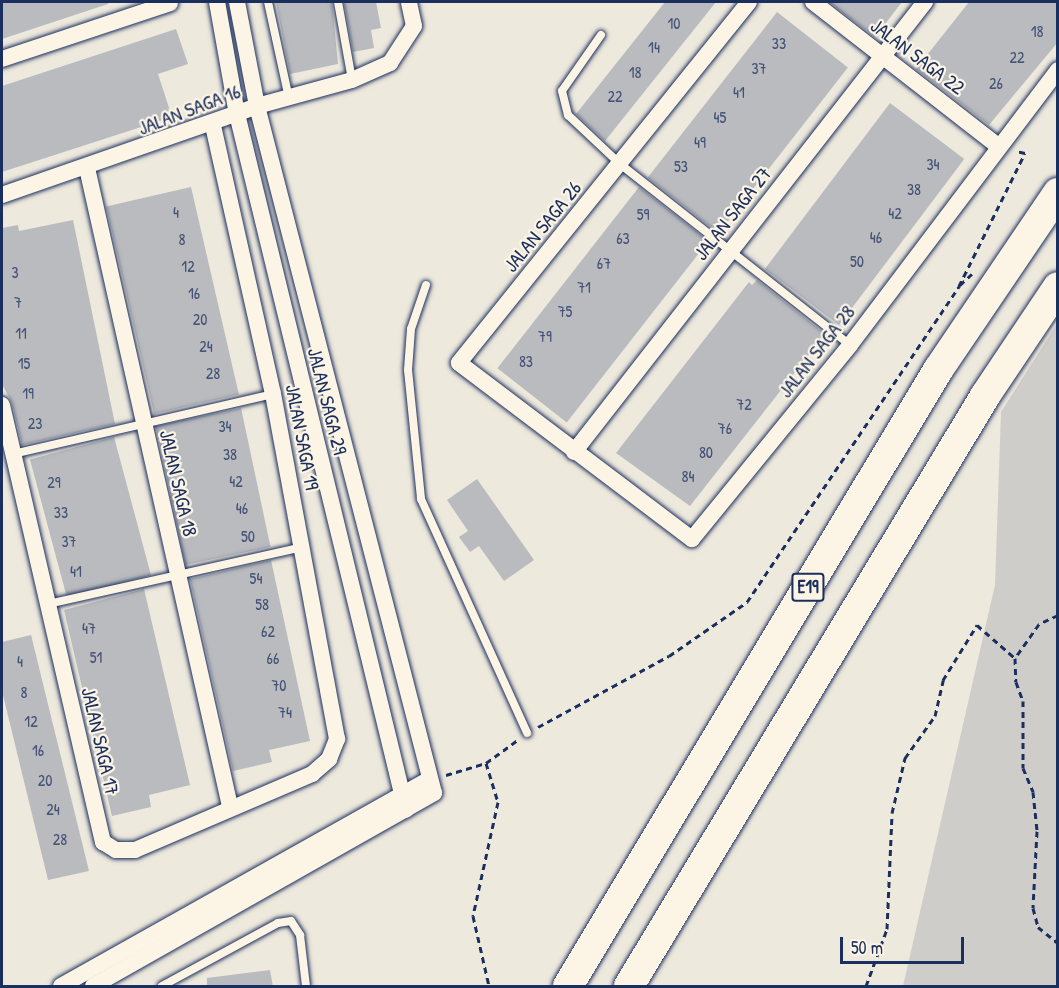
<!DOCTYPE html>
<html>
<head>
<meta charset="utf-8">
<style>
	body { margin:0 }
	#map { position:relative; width:1059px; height:988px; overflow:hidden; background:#eee9dd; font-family:"Patrick Hand",sans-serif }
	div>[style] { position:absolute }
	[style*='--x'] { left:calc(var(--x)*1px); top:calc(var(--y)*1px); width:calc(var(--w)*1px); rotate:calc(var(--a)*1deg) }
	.green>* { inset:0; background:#cfcdca }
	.building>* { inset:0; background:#babbbe; transform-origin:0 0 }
	.path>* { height:3px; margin-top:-1.5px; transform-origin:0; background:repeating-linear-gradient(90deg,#1b2f5e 0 6px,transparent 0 10.5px) }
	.roads { filter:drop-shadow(0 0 2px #1b2f5e) drop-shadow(0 0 2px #1b2f5e) }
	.service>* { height:8px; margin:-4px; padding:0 4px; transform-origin:4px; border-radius:4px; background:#fcf5e5 }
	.minor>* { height:16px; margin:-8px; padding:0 8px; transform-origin:8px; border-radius:8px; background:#fcf5e5 }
	.motorway>* { height:30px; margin:-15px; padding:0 15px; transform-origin:15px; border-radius:15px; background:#fcf5e5 }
	span { translate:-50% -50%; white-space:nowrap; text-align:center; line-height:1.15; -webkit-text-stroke:4.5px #fcf5e5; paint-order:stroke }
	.number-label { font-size:16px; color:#435276 }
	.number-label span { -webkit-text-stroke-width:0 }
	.shield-label span { padding:2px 4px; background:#fcf5e5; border:2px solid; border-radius:4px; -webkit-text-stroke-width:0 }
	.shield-label { font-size:18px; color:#1b2f5e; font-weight:700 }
	.street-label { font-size:20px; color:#1b2f5e }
	.frame { position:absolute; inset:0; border:3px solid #1b2f5e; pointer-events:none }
	.scale { position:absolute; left:840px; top:937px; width:124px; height:27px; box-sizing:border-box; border:3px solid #1b2f5e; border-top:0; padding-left:8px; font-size:18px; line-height:21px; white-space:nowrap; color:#1b2f5e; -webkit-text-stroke:4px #fcf5e5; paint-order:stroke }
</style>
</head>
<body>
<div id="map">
	<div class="green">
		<div style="clip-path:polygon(1057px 324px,1057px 986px,903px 986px,995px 585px,1001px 412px)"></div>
	</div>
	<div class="building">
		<div style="clip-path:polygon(2px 2px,108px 2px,108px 4px,2px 39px)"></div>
		<div style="clip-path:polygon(276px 2px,332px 2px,338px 64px,290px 74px)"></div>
		<div style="clip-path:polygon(344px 2px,376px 2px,381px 28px,371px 30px,374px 48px,353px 52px)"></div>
		<div style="clip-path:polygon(665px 2px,716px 2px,605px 141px,576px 114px)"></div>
		<div style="clip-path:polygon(829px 2px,902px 2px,875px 37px)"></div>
		<div style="clip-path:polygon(969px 2px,1058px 2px,1058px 42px,989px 125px,916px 69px)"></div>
		<div style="left:777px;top:12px;width:90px;height:210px;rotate:38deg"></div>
		<div style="clip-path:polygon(176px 29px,188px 64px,158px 74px,172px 117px,2px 172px,2px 86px)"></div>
		<div style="left:890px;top:103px;width:93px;height:208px;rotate:37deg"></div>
		<div style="left:191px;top:187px;width:213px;height:87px;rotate:77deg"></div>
		<div style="left:639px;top:187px;width:88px;height:230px;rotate:38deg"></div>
		<div style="clip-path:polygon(73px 220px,115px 424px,22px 445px,12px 403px,2px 384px,2px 228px,18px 225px,19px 231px)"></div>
		<div style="clip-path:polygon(757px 280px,825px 334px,690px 506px,616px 453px,749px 282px,752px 285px)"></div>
		<div style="left:241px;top:408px;width:142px;height:87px;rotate:78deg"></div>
		<div style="left:114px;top:437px;width:143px;height:87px;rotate:75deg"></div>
		<div style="clip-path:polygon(477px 479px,534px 560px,504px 581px,479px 546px,470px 552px,459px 537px,468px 531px,447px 500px)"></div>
		<div style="clip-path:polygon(271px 560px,310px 741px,269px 750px,272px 762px,233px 771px,190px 579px)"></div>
		<div style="clip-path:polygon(144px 589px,190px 785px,149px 795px,151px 807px,112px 816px,64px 610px)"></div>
		<div style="clip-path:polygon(31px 635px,89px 871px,48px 880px,2px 691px,2px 642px)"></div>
		<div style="clip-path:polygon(270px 970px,273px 987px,207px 987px,207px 978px)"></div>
	</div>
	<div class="path">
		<div style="--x:960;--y:285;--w:21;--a:-43"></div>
		<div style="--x:1058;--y:615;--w:21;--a:155"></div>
		<div style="--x:1039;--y:624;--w:42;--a:125.2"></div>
		<div style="--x:1015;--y:658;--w:24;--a:88"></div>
		<div style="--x:1016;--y:682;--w:20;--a:70"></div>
		<div style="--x:1023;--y:701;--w:67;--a:90"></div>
		<div style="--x:1023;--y:768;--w:26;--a:67"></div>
		<div style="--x:1033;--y:792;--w:39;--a:84"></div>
		<div style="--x:1037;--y:831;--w:77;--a:93"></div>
		<div style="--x:1033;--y:908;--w:20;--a:75"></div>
		<div style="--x:1038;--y:927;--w:26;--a:39"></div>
		<div style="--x:538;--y:727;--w:149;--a:-28.5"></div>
		<div style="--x:669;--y:656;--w:95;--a:-34.7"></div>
		<div style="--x:747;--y:602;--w:381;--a:-56.1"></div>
		<div style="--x:959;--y:286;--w:148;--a:-63.6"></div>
		<div style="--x:1025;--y:153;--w:9;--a:-167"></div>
		<div style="--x:486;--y:763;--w:41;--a:72.9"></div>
		<div style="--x:498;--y:802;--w:117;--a:102.4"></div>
		<div style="--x:473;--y:916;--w:72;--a:77.1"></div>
		<div style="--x:446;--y:775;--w:42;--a:-16.7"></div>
		<div style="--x:486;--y:763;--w:39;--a:-36"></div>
		<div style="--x:866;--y:986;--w:61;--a:-69.8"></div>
		<div style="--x:887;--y:929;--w:116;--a:-87.5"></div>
		<div style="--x:892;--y:813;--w:57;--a:-76.7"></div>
		<div style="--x:905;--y:758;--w:52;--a:-54.5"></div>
		<div style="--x:935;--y:716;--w:37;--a:-77"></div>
		<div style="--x:943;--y:680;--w:65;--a:-58.3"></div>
		<div style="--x:977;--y:625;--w:50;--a:41"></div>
	</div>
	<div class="roads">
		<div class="service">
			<div style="--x:268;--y:2;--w:98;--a:77.7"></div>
			<div style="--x:338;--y:2;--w:79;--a:79.8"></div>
			<div style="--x:601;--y:35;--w:68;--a:124.9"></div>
			<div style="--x:562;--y:91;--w:25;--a:76"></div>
			<div style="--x:568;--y:115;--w:71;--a:43.3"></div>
			<div style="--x:620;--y:164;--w:293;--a:38.2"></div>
			<div style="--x:426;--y:285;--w:46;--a:108.8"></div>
			<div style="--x:411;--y:329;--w:41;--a:94.2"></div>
			<div style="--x:408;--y:370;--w:130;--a:84.2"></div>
			<div style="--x:421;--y:499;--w:257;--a:65.6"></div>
			<div style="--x:13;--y:454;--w:267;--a:-13"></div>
			<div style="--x:48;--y:604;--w:260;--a:-12.6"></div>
			<div style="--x:162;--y:986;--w:132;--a:-28.5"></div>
			<div style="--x:278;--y:923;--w:13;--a:-9"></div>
			<div style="--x:291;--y:921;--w:17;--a:57"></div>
			<div style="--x:300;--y:935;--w:51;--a:83.3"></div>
		</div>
		<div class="minor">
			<div style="--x:217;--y:2;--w:114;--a:79.9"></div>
			<div style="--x:237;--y:114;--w:716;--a:76.35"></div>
			<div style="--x:749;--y:2;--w:463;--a:128.8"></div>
			<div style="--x:459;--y:363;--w:292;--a:37.1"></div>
			<div style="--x:692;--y:539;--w:250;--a:-50.8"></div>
			<div style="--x:850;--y:345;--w:345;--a:-52.9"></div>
			<div style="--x:813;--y:2;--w:233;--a:37.9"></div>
			<div style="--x:2;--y:59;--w:177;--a:-18.4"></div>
			<div style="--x:87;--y:168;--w:654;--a:77.37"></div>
			<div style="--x:2;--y:195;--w:270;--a:-19.2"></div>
			<div style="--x:257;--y:106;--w:98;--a:-15.3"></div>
			<div style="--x:352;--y:80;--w:42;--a:-24.1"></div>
			<div style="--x:390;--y:63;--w:44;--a:-57"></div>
			<div style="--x:414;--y:26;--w:25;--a:-102"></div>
			<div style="--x:2;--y:405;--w:449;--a:77"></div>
			<div style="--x:103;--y:842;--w:15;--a:32"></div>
			<div style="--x:116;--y:850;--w:19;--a:0"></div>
			<div style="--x:135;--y:850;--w:193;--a:-23.2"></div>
			<div style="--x:312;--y:774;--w:23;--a:-41"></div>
			<div style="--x:329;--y:759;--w:22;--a:-68"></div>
			<div style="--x:337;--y:739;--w:351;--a:-100.5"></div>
			<div style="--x:273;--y:394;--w:276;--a:-102.6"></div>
			<div style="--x:574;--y:452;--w:571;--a:-52.05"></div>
			<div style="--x:61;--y:986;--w:423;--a:-29.3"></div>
			<div style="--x:93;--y:986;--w:392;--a:-29.5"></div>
			<div style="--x:434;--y:793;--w:709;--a:-104.45"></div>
			<div style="--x:257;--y:106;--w:106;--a:-100.9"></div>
		</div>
		<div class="motorway">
			<div style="--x:568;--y:986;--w:719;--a:-59.01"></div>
			<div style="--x:938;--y:370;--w:214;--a:-55.9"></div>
			<div style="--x:629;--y:986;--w:689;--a:-58.89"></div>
			<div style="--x:985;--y:396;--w:131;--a:-56.2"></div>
		</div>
	</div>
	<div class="number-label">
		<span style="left:674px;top:23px">10</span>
		<span style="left:1037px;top:31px">18</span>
		<span style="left:779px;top:43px">33</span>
		<span style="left:654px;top:47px">14</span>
		<span style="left:1017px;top:57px">22</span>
		<span style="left:759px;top:68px">37</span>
		<span style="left:635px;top:72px">18</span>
		<span style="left:996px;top:83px">26</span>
		<span style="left:739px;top:92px">41</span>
		<span style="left:615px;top:96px">22</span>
		<span style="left:720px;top:117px">45</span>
		<span style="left:700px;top:142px">49</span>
		<span style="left:933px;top:164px">34</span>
		<span style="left:681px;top:166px">53</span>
		<span style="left:914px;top:189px">38</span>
		<span style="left:176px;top:212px">4</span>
		<span style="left:895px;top:213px">42</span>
		<span style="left:643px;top:214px">59</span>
		<span style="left:876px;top:237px">46</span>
		<span style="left:623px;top:238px">63</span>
		<span style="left:182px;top:239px">8</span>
		<span style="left:857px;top:261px">50</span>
		<span style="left:604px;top:263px">67</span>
		<span style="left:188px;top:266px">12</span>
		<span style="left:15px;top:272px">3</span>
		<span style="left:584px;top:287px">71</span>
		<span style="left:194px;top:293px">16</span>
		<span style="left:18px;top:302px">7</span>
		<span style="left:565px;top:311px">75</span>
		<span style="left:200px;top:319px">20</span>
		<span style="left:21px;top:333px">11</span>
		<span style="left:545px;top:336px">79</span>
		<span style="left:206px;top:346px">24</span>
		<span style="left:526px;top:361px">83</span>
		<span style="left:24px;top:363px">15</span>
		<span style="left:213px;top:373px">28</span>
		<span style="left:28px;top:393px">19</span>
		<span style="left:744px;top:404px">72</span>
		<span style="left:35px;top:423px">23</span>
		<span style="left:225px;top:426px">34</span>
		<span style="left:725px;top:428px">76</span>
		<span style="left:706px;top:452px">80</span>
		<span style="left:230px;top:454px">38</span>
		<span style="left:688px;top:476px">84</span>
		<span style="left:236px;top:481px">42</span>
		<span style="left:54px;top:482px">29</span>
		<span style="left:242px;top:508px">46</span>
		<span style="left:61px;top:512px">33</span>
		<span style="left:248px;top:536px">50</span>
		<span style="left:69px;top:541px">37</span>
		<span style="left:76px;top:571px">41</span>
		<span style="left:256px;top:578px">54</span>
		<span style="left:262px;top:604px">58</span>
		<span style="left:89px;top:628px">47</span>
		<span style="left:268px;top:631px">62</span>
		<span style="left:96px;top:657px">51</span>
		<span style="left:273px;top:658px">66</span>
		<span style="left:20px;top:661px">4</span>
		<span style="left:279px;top:685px">70</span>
		<span style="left:24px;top:692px">8</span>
		<span style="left:285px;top:712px">74</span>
		<span style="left:31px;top:721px">12</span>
		<span style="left:38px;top:750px">16</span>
		<span style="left:45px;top:780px">20</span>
		<span style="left:53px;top:809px">24</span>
		<span style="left:60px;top:839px">28</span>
	</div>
	<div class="shield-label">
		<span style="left:808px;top:587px">E19</span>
	</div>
	<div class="street-label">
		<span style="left:918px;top:56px;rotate:37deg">JALAN SAGA 22</span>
		<span style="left:189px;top:109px;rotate:-21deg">JALAN SAGA 16</span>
		<span style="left:732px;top:213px;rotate:-52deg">JALAN SAGA 27</span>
		<span style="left:542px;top:226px;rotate:-51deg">JALAN SAGA 26</span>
		<span style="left:816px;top:351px;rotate:-52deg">JALAN SAGA 28</span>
		<span style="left:328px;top:401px;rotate:76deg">JALAN SAGA 29</span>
		<span style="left:303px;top:437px;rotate:79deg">JALAN SAGA 19</span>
		<span style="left:179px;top:483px;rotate:77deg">JALAN SAGA 18</span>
		<span style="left:101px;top:741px;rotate:77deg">JALAN SAGA 17</span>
	</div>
	<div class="frame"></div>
	<div class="scale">50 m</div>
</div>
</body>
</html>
